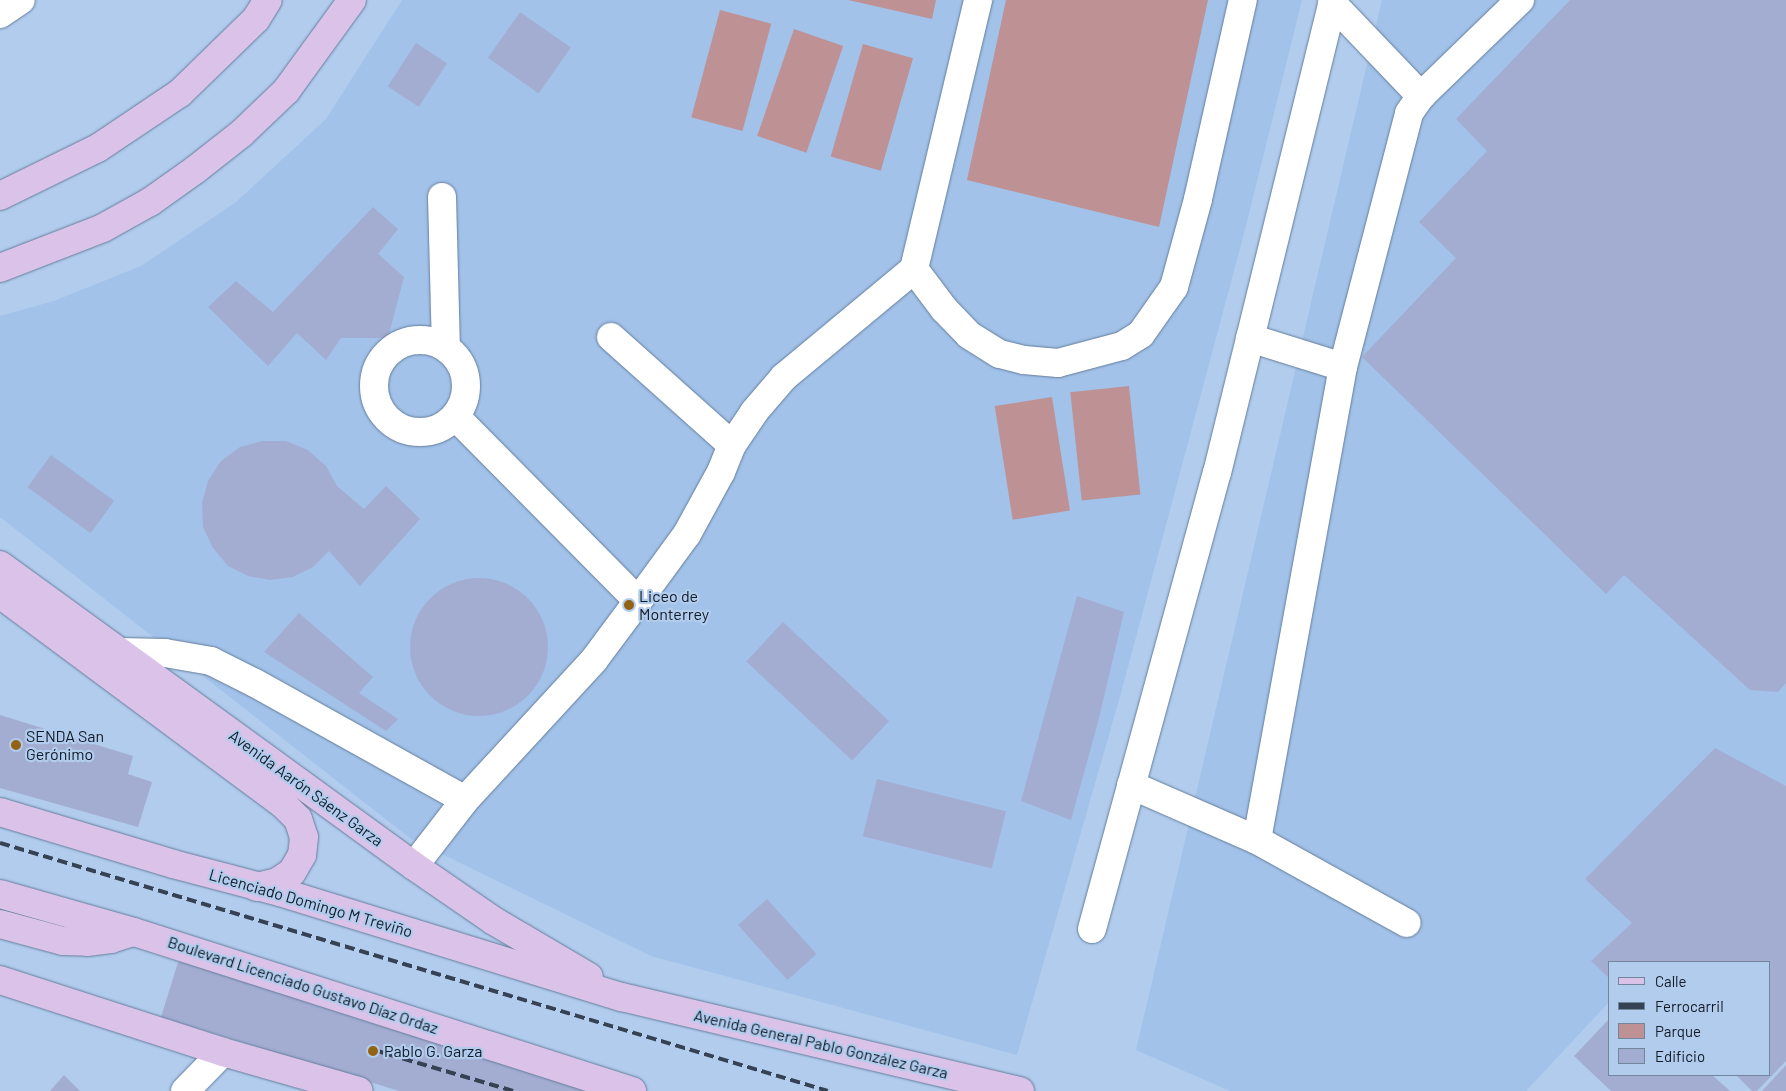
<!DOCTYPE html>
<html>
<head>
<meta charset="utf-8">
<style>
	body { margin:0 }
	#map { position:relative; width:1786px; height:1091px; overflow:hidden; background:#b1cced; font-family:Barlow,sans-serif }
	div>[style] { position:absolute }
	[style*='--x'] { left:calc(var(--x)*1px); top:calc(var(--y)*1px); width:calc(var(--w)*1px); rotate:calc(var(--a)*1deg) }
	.built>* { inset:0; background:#a2c2e9 }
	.green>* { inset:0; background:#be9194; transform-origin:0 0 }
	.building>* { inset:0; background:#a3add2; transform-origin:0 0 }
	.round { border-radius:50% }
	.roads { filter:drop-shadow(0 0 1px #647d9b) drop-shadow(0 0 1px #647d9b) }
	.minor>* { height:28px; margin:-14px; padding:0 14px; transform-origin:14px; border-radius:14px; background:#fff }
	.minor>.ring { margin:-14px; padding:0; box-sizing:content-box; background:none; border:28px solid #fff; border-radius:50% }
	.major>* { height:28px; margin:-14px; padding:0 14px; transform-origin:14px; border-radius:14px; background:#dbc2e8 }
	.rail>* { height:4px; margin-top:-2px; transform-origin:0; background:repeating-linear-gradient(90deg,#354253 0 10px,transparent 0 15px) }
	.dots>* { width:14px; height:14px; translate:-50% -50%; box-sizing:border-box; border:2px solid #b1cced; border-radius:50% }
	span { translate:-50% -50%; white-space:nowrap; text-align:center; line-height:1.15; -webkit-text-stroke:4.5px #b1cced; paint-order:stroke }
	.poi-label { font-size:16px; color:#111a26 }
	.left { translate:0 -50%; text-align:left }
	.street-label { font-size:16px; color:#111a26 }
	.legend { position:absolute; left:1608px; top:961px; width:162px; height:115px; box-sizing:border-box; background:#b1cced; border:1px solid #71859d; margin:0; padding:6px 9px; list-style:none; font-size:15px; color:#111a26 }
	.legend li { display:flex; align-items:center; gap:10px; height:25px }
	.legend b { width:25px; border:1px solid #71859d }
</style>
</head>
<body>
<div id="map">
	<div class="built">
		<div style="clip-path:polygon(402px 0,1302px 0,1246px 226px,1121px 693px,1017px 1055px,651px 956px,411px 839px,0 517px,0 316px,54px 301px,141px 266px,236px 202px,326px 119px)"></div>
		<div style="clip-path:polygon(1382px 0,1786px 0,1786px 813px,1646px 962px,1610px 962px,1610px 1001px,1526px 1091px,1230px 1091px,1136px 1050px)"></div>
	</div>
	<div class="green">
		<div style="clip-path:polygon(848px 0,936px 0,932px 19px)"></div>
		<div style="clip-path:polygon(1006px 0,1208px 0,1159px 227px,967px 180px)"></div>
		<div style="left:720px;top:10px;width:53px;height:111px;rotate:15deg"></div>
		<div style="left:794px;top:29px;width:52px;height:113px;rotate:19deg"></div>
		<div style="left:863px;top:44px;width:52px;height:117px;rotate:16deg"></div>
		<div style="left:1129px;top:386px;width:109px;height:59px;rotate:84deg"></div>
		<div style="left:1052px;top:397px;width:115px;height:58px;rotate:81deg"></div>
	</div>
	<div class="building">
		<div style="clip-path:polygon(1570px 0,1786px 0,1786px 683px,1778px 692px,1750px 690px,1624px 575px,1606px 594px,1362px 357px,1456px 258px,1419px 222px,1487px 151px,1456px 119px)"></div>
		<div style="left:520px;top:12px;width:62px;height:56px;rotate:35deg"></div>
		<div style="left:416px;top:43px;width:37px;height:52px;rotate:33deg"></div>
		<div style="clip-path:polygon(373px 207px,398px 229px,378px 254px,404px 277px,388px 338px,341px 338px,326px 360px,297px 333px,268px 366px,208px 307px,236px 281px,273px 312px)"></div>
		<div style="clip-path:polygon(262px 441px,286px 441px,308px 450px,326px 466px,337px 486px,364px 509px,386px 486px,420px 519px,360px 586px,329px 551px,313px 567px,293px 577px,270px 580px,248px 576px,228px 566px,213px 548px,203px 527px,202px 503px,208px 481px,221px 461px,240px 447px)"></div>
		<div style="left:51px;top:455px;width:78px;height:40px;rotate:36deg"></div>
		<div class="round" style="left:410px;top:578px;width:138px;height:138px"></div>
		<div style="clip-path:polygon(1077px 596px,1124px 612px,1098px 722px,1071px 820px,1021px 801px)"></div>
		<div style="clip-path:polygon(299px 613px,373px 677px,359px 693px,398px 719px,386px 731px,264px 652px)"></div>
		<div style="left:783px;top:622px;width:145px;height:54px;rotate:43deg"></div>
		<div style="clip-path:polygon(0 715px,133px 756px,128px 774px,152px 782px,138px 827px,0 788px)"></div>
		<div style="clip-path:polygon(1715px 748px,1786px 786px,1786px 1061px,1757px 1091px,1752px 1091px,1736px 1075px,1770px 1075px,1770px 962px,1610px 962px,1610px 979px,1591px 961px,1632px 923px,1585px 879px)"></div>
		<div style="left:877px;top:779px;width:133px;height:59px;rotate:14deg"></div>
		<div style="left:767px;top:899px;width:74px;height:39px;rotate:48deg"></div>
		<div style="clip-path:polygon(179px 959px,584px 1084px,582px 1091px,399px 1091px,161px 1017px)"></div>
		<div style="clip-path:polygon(1610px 1018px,1610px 1075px,1712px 1075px,1730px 1091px,1611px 1091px,1574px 1056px)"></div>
		<div style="clip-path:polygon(1786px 1065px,1786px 1091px,1762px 1091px)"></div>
		<div style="clip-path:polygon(64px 1075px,80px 1091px,50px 1091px)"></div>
	</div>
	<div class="roads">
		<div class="minor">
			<div style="--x:1332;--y:3;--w:129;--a:46.3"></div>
			<div style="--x:0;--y:14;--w:25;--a:-34"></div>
			<div style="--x:442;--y:197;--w:150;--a:88.5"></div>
			<div style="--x:914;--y:269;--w:50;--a:53.1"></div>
			<div style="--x:944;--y:309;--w:36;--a:46"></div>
			<div style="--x:969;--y:335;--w:36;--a:32"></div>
			<div style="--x:1000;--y:354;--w:25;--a:14"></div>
			<div style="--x:1024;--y:360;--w:34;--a:5"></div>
			<div style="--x:1058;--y:363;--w:66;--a:-14.9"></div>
			<div style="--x:1122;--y:346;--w:22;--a:-32"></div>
			<div style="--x:1141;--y:334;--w:57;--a:-54.9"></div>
			<div style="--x:1174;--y:287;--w:91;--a:-74.7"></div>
			<div style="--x:1198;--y:199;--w:204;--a:-77.3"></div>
			<div style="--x:611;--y:337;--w:162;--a:41.8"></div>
			<div style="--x:1250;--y:338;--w:97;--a:17.3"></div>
			<div style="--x:1343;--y:367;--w:262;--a:-75.4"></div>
			<div style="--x:1409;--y:113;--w:21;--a:-55"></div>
			<div style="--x:1421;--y:96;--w:138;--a:-44.1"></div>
			<div class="ring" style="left:374px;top:340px;width:64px;height:64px"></div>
			<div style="--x:638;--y:601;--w:83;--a:-53.8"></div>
			<div style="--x:687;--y:534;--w:71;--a:-61.3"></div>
			<div style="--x:721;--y:472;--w:29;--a:-68"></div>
			<div style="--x:732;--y:445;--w:40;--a:-56"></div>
			<div style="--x:754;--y:412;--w:46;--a:-49.4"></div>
			<div style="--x:784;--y:377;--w:169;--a:-39.7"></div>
			<div style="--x:914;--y:269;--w:277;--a:-76.6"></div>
			<div style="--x:119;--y:652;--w:46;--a:1.2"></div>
			<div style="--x:165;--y:653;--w:47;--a:9.9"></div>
			<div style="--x:211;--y:661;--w:49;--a:26.6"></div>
			<div style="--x:255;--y:683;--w:240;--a:29.1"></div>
			<div style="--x:1131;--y:785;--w:137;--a:23.6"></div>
			<div style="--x:1257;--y:840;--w:481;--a:-79.7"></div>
			<div style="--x:1257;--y:840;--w:171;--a:29"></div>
			<div style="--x:414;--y:866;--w:83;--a:-52.3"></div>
			<div style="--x:465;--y:800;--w:190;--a:-47.3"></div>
			<div style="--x:594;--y:660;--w:74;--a:-53.3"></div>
			<div style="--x:638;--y:601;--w:260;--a:-134.7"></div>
			<div style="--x:1092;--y:929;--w:473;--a:-74.7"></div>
			<div style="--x:1217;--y:473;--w:487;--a:-76.2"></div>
			<div style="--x:185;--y:1091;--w:54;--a:-45.7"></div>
		</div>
		<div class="major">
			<div style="--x:0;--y:196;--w:109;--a:-26.1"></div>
			<div style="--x:98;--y:148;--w:99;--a:-33.9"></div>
			<div style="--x:180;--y:93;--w:106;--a:-44.2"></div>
			<div style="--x:256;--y:19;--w:22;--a:-58"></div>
			<div style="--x:0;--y:268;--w:110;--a:-21.2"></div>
			<div style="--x:103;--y:228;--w:54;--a:-29"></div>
			<div style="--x:150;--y:202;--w:55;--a:-35.4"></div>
			<div style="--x:195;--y:170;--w:60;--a:-38.2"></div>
			<div style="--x:242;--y:133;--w:61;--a:-43.7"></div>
			<div style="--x:286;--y:91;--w:112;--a:-54"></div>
			<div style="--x:0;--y:565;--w:512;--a:36.02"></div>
			<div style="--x:414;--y:866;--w:97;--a:34.5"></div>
			<div style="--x:494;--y:921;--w:110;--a:30.5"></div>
			<div style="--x:0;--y:594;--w:355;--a:36.6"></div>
			<div style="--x:285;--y:806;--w:18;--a:45"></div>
			<div style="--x:298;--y:819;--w:19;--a:72"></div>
			<div style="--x:304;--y:837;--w:18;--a:96"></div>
			<div style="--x:302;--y:855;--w:20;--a:120"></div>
			<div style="--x:292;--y:872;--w:18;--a:146"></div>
			<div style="--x:277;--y:882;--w:21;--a:166"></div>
			<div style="--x:0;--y:812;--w:181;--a:16.7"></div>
			<div style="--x:173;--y:864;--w:111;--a:14.7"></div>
			<div style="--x:280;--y:892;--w:358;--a:17.1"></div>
			<div style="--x:622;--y:997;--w:409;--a:13.3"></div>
			<div style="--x:0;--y:894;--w:139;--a:15.8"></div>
			<div style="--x:134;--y:932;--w:523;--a:17.71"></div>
			<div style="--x:0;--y:924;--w:65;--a:15.1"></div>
			<div style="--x:63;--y:941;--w:24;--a:2"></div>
			<div style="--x:87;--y:942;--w:24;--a:-7"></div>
			<div style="--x:111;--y:939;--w:23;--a:-18"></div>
			<div style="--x:0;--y:980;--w:234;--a:17.9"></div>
			<div style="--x:223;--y:1052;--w:141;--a:16"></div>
		</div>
	</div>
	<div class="rail">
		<div style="--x:0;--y:843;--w:864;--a:16.67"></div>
		<div style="--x:374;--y:1050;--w:145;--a:16.4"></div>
	</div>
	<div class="dots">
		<div style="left:629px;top:605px;background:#936212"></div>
		<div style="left:16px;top:745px;background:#936212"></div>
		<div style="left:373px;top:1051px;background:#936212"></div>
	</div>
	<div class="poi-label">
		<span class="left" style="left:639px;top:605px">Liceo de<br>Monterrey</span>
		<span class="left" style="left:26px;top:745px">SENDA San<br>Gerónimo</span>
		<span class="left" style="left:384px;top:1051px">Pablo G. Garza</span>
	</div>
	<div class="street-label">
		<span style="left:306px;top:788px;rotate:36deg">Avenida Aarón Sáenz Garza</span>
		<span style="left:311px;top:903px;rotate:16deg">Licenciado Domingo M Treviño</span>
		<span style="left:303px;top:985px;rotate:18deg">Boulevard Licenciado Gustavo Díaz Ordaz</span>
		<span style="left:821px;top:1044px;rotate:13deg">Avenida General Pablo González Garza</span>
	</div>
	<ul class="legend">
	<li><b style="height:6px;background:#dbc2e8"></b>Calle</li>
	<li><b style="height:6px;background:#354253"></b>Ferrocarril</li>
	<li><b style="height:14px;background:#be9194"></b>Parque</li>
	<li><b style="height:14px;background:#a3add2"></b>Edificio</li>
	</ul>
</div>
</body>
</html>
